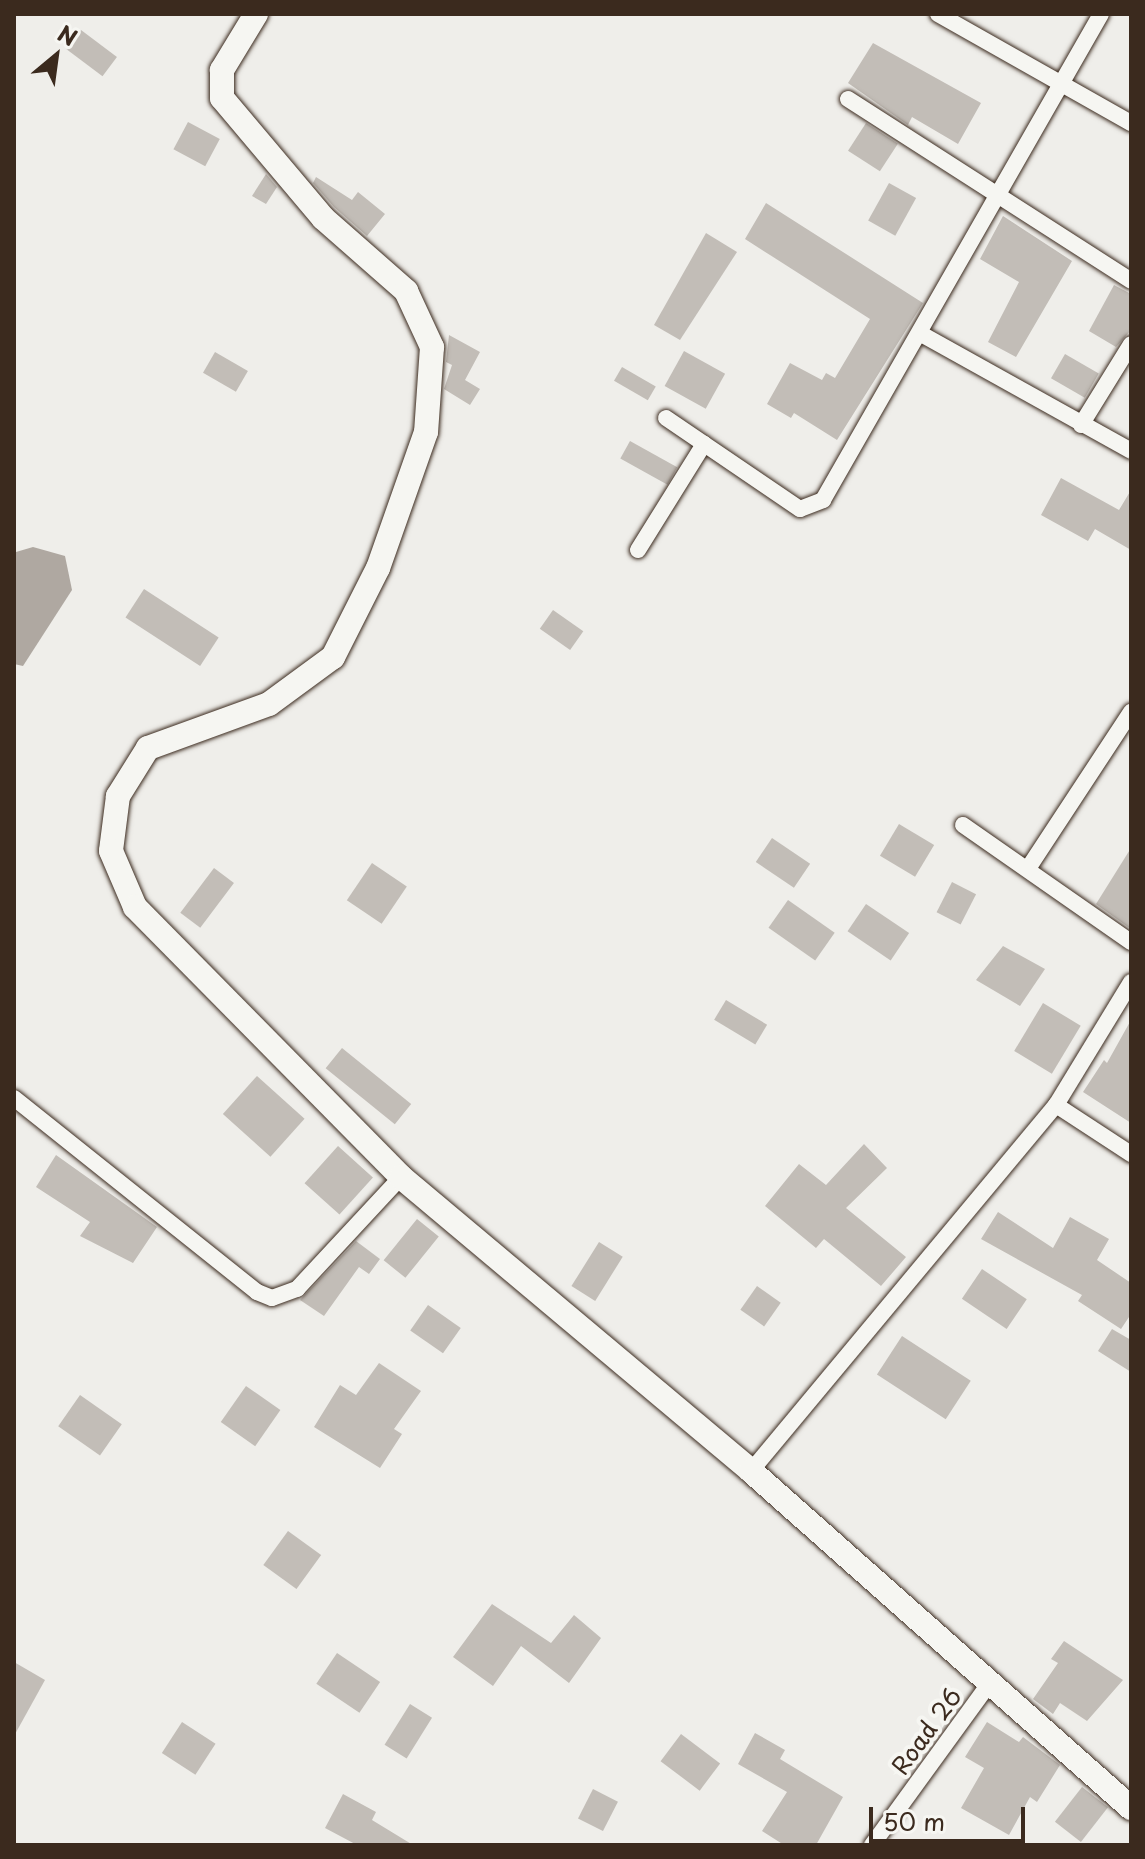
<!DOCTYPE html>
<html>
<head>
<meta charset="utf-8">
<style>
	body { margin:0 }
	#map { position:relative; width:1145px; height:1859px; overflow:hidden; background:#efeeea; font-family:"Playpen Sans",sans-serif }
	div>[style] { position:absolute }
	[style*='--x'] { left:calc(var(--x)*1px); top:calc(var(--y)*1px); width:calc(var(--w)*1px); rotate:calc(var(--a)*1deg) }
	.water>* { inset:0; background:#afa8a1 }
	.building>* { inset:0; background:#c2bdb7; transform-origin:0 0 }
	.roads { filter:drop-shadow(0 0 2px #3b2a1e) drop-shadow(0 0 2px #3b2a1e) }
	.street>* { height:16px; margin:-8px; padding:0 8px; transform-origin:8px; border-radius:8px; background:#f6f6f2 }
	.secondary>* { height:24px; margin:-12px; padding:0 12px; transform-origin:12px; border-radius:12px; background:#f6f6f2 }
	span { translate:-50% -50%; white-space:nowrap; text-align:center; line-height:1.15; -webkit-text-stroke:8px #f6f6f2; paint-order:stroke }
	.street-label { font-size:24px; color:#3b2a1e }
	.frame { position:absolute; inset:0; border:16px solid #3b2a1e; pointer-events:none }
	.north { position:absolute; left:16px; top:16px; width:80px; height:80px; -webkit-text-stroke:6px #f6f6f2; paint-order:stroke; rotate:29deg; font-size:22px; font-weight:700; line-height:32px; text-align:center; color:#3b2a1e }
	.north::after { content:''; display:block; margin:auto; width:28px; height:36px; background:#3b2a1e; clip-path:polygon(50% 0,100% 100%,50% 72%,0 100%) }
	.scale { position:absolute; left:869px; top:1807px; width:156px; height:36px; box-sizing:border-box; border:4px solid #3b2a1e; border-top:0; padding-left:10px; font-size:24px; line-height:28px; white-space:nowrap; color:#3b2a1e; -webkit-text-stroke:6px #f6f6f2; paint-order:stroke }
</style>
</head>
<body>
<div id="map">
	<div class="water">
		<div style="clip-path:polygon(33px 547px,65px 556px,72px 590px,23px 666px,14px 664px,14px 560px,16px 552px)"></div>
	</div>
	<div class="building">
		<div style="left:81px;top:30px;width:45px;height:24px;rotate:37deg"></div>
		<div style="clip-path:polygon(873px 43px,981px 103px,958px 144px,912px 117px,908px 125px,848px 83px)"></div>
		<div style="left:188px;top:122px;width:36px;height:31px;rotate:28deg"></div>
		<div style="left:866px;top:123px;width:38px;height:33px;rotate:33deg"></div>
		<div style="clip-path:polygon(266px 174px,277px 187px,266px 204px,252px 196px)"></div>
		<div style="clip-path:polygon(316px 177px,352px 200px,358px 192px,385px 214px,367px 236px,334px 207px,313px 183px)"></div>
		<div style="left:889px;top:183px;width:31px;height:43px;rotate:29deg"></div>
		<div style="clip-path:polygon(766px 203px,923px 303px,837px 440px,794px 413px,791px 418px,767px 404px,790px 363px,822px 380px,826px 373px,835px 378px,870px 319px,745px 239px)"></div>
		<div style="clip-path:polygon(1003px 216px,1072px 261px,1016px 357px,988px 342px,1019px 282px,980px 259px)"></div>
		<div style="clip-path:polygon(706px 233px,737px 252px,680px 340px,654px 325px)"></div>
		<div style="clip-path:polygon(1114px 285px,1131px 294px,1131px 330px,1116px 347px,1089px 331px)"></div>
		<div style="clip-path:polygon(449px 335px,480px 352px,465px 380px,480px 389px,470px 405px,444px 389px,452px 365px,446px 362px)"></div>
		<div style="left:684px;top:351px;width:47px;height:40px;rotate:29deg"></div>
		<div style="left:215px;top:352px;width:38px;height:24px;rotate:30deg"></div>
		<div style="left:1065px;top:354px;width:39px;height:28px;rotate:30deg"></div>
		<div style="left:622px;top:367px;width:39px;height:16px;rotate:30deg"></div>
		<div style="left:630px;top:441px;width:54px;height:20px;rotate:29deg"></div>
		<div style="clip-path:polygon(1061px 478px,1119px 510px,1131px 490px,1131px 550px,1095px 529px,1088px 541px,1041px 515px)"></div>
		<div style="left:144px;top:589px;width:89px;height:34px;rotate:33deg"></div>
		<div style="left:553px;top:610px;width:37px;height:23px;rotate:35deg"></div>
		<div style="left:899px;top:824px;width:41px;height:37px;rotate:31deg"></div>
		<div style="left:772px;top:838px;width:46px;height:29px;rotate:34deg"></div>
		<div style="clip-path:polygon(1131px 848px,1131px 929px,1096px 904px)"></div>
		<div style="left:372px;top:863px;width:42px;height:45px;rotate:34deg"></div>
		<div style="left:214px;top:868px;width:25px;height:56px;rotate:37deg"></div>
		<div style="left:952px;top:882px;width:27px;height:34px;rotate:27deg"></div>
		<div style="left:788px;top:900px;width:57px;height:34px;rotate:35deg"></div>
		<div style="left:866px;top:904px;width:52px;height:33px;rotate:34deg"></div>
		<div style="clip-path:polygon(1003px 946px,1045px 969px,1020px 1006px,976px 980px)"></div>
		<div style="left:726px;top:1000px;width:48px;height:23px;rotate:31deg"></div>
		<div style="left:1043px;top:1003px;width:44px;height:56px;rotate:31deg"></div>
		<div style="clip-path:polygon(1131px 1020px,1131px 1123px,1083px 1092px,1104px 1060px,1107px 1063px)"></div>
		<div style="left:342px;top:1048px;width:89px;height:26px;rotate:39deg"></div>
		<div style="left:257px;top:1076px;width:64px;height:51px;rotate:42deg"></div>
		<div style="clip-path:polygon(864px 1144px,887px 1168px,846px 1208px,906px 1257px,881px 1286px,824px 1239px,816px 1248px,765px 1206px,799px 1164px,826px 1185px)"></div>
		<div style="left:338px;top:1146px;width:47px;height:50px;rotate:42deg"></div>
		<div style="clip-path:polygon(56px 1155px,157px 1227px,133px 1263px,80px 1236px,90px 1222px,36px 1187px)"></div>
		<div style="clip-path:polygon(998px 1212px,1053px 1248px,1070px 1217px,1109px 1239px,1097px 1260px,1131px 1283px,1131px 1314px,1121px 1329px,1078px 1301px,1082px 1295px,981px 1239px)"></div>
		<div style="left:417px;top:1219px;width:28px;height:53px;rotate:39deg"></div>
		<div style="clip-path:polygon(356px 1241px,380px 1259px,369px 1274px,359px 1267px,324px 1316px,300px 1300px)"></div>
		<div style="left:599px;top:1242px;width:28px;height:52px;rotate:32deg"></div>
		<div style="left:982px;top:1269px;width:54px;height:36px;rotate:34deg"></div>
		<div style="left:757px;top:1286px;width:29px;height:29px;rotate:35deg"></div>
		<div style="left:428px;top:1305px;width:40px;height:31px;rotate:35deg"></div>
		<div style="clip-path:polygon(1112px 1329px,1131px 1340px,1131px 1372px,1098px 1351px)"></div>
		<div style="left:902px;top:1336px;width:82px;height:46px;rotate:33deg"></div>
		<div style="clip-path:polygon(379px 1363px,421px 1391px,394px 1429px,402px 1434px,380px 1468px,314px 1427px,340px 1385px,356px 1395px)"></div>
		<div style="left:246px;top:1386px;width:42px;height:44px;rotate:35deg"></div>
		<div style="left:80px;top:1395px;width:51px;height:38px;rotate:35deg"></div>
		<div style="left:288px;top:1531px;width:41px;height:42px;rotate:36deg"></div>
		<div style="clip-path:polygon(492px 1604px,551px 1643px,574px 1615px,601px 1638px,569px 1683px,521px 1646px,493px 1686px,453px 1657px)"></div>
		<div style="clip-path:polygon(1064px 1641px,1123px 1680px,1087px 1721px,1060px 1703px,1053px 1714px,1033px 1699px,1058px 1663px,1051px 1659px)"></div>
		<div style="left:337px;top:1653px;width:52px;height:37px;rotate:34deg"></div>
		<div style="clip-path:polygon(14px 1662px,45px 1680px,14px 1736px)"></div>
		<div style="left:410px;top:1704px;width:26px;height:48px;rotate:32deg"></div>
		<div style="left:182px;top:1722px;width:40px;height:37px;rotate:33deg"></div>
		<div style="clip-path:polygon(987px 1722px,1019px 1742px,1023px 1737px,1060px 1765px,1037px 1802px,1030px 1797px,1009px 1835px,961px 1808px,984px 1768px,965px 1757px)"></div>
		<div style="clip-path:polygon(755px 1733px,785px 1750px,780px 1759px,843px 1797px,816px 1845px,784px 1845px,762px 1831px,787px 1792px,738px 1764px)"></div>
		<div style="left:681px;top:1734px;width:49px;height:34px;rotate:37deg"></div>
		<div style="left:1082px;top:1787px;width:33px;height:44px;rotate:38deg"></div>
		<div style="left:593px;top:1789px;width:28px;height:33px;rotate:27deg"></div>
		<div style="clip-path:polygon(343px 1794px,376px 1812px,372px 1820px,413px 1845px,357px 1845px,325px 1828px)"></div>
	</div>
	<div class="roads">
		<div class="street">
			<div style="--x:938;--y:14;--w:222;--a:29.5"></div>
			<div style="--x:848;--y:99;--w:336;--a:32.7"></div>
			<div style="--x:921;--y:334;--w:240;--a:29.1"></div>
			<div style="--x:666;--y:418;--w:162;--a:34.2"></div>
			<div style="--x:800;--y:509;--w:25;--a:-21"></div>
			<div style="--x:823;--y:500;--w:560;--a:-60.23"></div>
			<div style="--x:1081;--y:425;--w:95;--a:-58.3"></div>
			<div style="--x:638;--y:550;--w:125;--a:-58.1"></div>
			<div style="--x:963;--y:825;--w:205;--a:34.9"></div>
			<div style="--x:1029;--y:867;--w:186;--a:-56.7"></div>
			<div style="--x:14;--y:1098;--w:311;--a:38.6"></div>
			<div style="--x:257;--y:1292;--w:16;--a:22"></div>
			<div style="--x:272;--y:1298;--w:27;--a:-20"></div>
			<div style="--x:297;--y:1289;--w:153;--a:-47.1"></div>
			<div style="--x:1056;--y:1105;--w:90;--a:33.2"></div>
			<div style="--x:751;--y:1471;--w:476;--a:-50.2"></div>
			<div style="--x:1056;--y:1105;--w:144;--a:-58.6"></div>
			<div style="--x:872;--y:1845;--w:199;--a:-54"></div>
		</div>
		<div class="secondary">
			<div style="--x:256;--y:14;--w:66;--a:121.3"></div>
			<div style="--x:222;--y:70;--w:28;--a:90"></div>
			<div style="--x:222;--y:98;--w:157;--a:49.9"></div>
			<div style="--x:323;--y:218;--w:111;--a:41.3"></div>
			<div style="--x:406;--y:291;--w:62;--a:65.1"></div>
			<div style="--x:432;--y:347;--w:85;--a:94"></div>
			<div style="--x:426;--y:432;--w:144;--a:109.4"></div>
			<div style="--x:378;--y:568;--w:100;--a:116.8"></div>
			<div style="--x:333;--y:657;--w:79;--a:143.7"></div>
			<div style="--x:269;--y:704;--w:129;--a:160"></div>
			<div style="--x:148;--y:748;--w:57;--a:122"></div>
			<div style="--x:118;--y:796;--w:55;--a:97.3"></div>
			<div style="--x:111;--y:851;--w:61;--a:66.8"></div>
			<div style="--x:135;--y:907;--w:379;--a:45.4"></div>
			<div style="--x:401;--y:1177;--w:457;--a:40"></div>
			<div style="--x:751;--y:1471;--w:508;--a:41.57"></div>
		</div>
	</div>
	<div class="street-label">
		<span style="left:926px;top:1731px;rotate:-54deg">Road 26</span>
	</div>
	<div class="frame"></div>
	<div class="north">N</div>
	<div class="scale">50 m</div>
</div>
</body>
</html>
